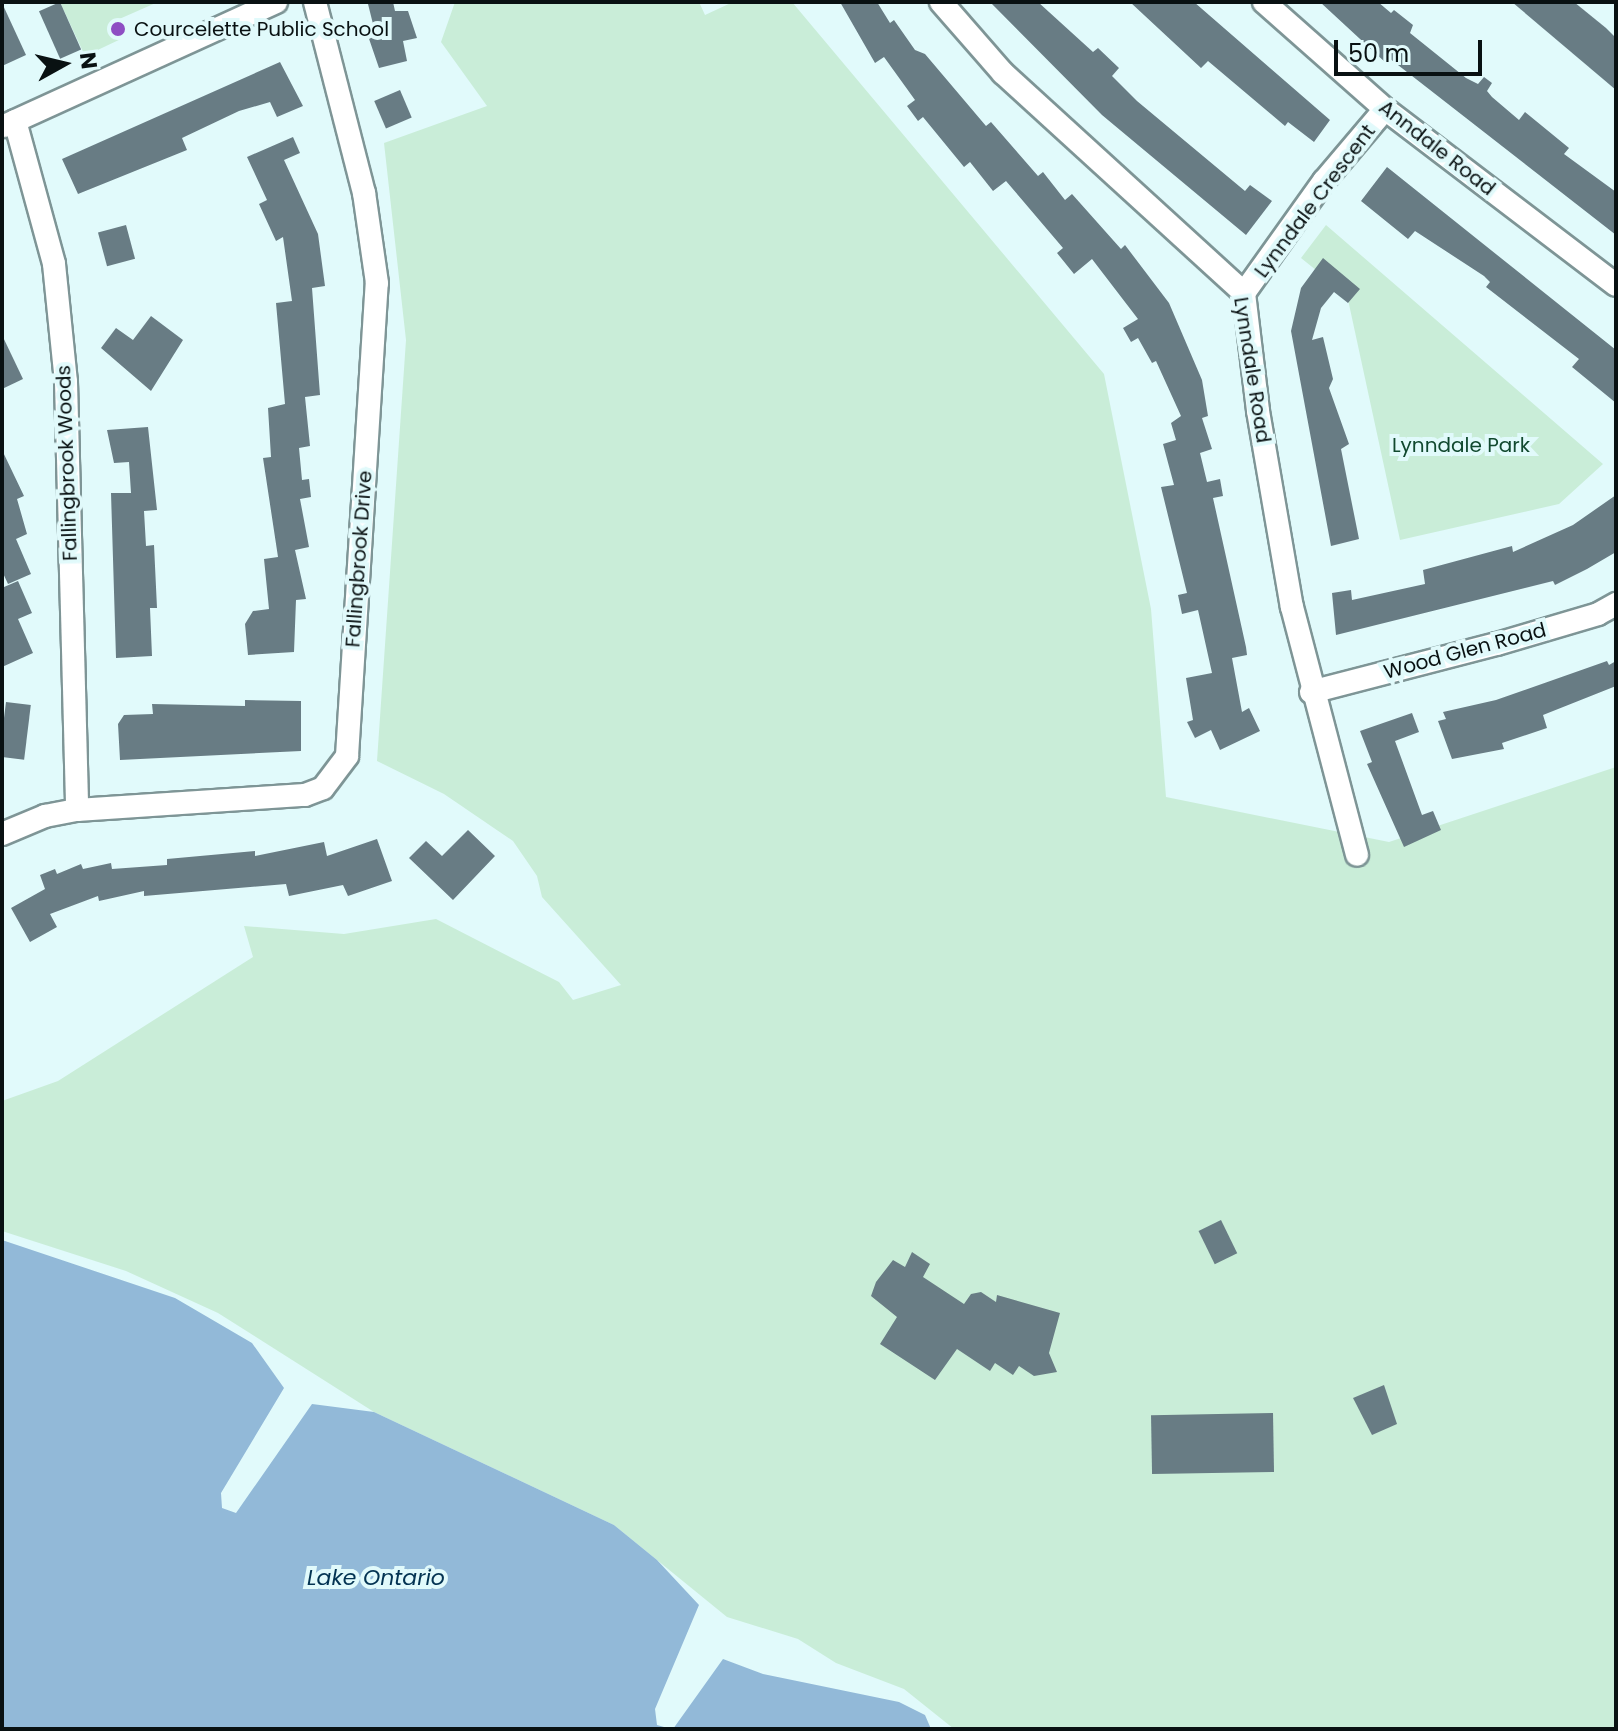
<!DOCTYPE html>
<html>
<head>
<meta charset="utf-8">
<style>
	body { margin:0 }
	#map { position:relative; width:1618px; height:1731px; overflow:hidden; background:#e1fafb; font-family:Poppins,sans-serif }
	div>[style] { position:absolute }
	.green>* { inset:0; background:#c9edd8 }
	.water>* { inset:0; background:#92b9d8 }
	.building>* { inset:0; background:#687c84; transform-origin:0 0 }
	.roads { filter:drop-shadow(2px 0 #7e9596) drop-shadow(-2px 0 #7e9596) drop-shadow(0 2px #7e9596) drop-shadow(0 -2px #7e9596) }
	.minor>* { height:22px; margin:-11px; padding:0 11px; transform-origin:11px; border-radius:11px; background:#fff }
	.dots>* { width:22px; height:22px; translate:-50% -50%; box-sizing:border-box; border:4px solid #e1fafb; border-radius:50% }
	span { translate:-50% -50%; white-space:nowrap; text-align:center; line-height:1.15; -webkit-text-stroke:8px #e1fafb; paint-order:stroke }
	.poi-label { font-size:20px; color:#091112 }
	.left { translate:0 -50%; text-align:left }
	.street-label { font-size:20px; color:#091112 }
	.park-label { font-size:20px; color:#11492f }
	.water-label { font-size:22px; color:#033352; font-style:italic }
	.frame { position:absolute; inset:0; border:4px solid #091112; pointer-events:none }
	.north { position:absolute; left:24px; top:24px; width:80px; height:80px; -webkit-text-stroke:6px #e1fafb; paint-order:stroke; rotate:82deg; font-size:22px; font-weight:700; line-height:32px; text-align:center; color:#091112 }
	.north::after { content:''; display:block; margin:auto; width:28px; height:36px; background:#091112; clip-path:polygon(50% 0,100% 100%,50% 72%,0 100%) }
	.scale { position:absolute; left:1334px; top:40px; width:148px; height:36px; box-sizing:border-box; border:4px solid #091112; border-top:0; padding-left:10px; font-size:24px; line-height:28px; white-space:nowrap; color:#091112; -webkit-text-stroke:6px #e1fafb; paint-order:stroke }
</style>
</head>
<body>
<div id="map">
	<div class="green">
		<div style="clip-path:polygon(60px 2px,158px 2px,117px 20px,123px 38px,85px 56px)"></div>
		<div style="clip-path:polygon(455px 2px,699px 2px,705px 15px,733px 2px,792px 2px,1104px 374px,1151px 609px,1166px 797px,1389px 842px,1616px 767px,1616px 1729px,954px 1729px,904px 1689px,836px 1663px,798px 1639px,727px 1617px,614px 1525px,374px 1412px,218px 1313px,126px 1271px,2px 1231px,2px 1101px,58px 1081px,253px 957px,244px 926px,344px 934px,436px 919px,559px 982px,573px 1000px,621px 985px,542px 897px,537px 876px,513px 841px,444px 794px,377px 761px,406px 340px,384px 143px,487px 106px,441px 42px)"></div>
		<div style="clip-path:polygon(1326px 225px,1603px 464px,1559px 504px,1400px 540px,1347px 295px,1301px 258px)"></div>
	</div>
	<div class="water">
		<div style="clip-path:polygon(2px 1240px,175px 1298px,252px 1343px,284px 1388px,221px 1493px,222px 1508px,236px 1513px,312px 1404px,374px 1412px,614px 1525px,657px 1560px,699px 1605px,655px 1709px,657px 1725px,671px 1729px,2px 1729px)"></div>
		<div style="clip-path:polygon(723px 1659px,763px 1674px,899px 1702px,925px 1715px,931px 1729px,673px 1729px)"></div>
	</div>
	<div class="building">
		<div style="left:60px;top:2px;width:52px;height:23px;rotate:66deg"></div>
		<div style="clip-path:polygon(393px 2px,395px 11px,408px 11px,417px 38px,403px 41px,407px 61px,379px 68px,366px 30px,374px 28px,368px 4px)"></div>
		<div style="clip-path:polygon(840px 2px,877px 2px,890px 23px,894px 20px,915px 50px,925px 54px,986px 126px,991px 122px,1038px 176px,1043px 172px,1065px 200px,1072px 194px,1121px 249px,1125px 245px,1169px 303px,1202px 380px,1208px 416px,1202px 418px,1212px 449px,1200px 453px,1207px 482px,1220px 479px,1223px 496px,1213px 498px,1246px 647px,1247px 655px,1232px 658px,1242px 712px,1249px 708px,1260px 731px,1220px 750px,1211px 730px,1195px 738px,1187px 722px,1193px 720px,1186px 678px,1212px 673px,1198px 610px,1182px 614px,1178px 595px,1187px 593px,1161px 487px,1174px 485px,1163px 444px,1176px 440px,1171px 423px,1181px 416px,1156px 361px,1152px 363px,1138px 338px,1131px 342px,1123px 328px,1138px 319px,1092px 259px,1074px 274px,1057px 253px,1063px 248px,1006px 181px,993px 191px,970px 162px,964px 167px,923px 117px,918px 121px,907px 106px,915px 100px,884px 57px,875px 63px)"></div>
		<div style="clip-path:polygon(990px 2px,1038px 2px,1093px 52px,1098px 48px,1119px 68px,1112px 76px,1137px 101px,1245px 191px,1250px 185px,1272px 201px,1246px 235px,1102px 115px)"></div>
		<div style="clip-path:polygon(1130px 2px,1194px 2px,1330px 120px,1314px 142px,1288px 122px,1285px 126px,1208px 61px,1201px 68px)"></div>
		<div style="clip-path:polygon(1320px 2px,1378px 2px,1391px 13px,1394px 10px,1413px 25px,1410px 33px,1466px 78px,1478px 84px,1484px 77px,1492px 83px,1487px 91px,1492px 97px,1519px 120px,1525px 112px,1569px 148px,1564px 154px,1616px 192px,1616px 235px,1389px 58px,1386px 63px)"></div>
		<div style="clip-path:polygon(1512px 2px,1574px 2px,1606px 28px,1616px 38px,1616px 90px)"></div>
		<div style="clip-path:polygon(2px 3px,26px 55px,2px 66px)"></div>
		<div style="clip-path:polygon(280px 62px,303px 106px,277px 117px,270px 102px,239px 111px,182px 138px,187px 150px,78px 194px,62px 159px)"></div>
		<div style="left:400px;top:90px;width:30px;height:28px;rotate:67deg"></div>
		<div style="clip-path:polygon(293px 137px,300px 153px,284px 160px,318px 234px,325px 286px,312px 288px,320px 395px,305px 397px,310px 446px,299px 448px,302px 480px,309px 479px,311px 497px,300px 499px,309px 547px,295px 550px,306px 599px,296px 600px,294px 652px,248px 655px,245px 624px,253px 611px,269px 609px,264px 559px,278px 557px,263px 458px,271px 457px,268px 408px,285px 404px,276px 303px,292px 301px,283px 237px,276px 241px,259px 204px,267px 200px,247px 157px)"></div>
		<div style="clip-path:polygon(1387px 167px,1616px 350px,1616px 403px,1572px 367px,1579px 359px,1486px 287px,1490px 282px,1484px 276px,1415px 231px,1408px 239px,1361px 201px)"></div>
		<div style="left:126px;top:225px;width:35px;height:29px;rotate:75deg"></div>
		<div style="clip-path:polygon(1323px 258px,1360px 289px,1348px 303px,1334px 292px,1321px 308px,1312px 340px,1323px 337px,1333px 379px,1329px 388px,1349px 444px,1341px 449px,1359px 539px,1331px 546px,1291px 331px,1301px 288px)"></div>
		<div style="clip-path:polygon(151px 316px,183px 340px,151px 391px,101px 348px,116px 328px,133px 340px)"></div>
		<div style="clip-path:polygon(2px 335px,23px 379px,2px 389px)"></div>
		<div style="clip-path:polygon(148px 427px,157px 510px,144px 511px,146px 546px,154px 545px,157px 608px,150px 608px,152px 656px,116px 658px,111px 493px,131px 493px,129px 462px,114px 463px,107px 430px)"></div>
		<div style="clip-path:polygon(2px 450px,24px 496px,17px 499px,27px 534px,16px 539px,31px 574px,8px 584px,2px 571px)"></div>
		<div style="clip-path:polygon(1616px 495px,1616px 552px,1587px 569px,1555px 585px,1553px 581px,1336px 635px,1332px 593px,1351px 590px,1352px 600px,1425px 584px,1423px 570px,1512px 546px,1513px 552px,1573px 525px)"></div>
		<div style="clip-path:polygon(18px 581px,32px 613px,18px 619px,33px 653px,2px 667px,2px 582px,4px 587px)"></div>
		<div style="clip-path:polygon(1607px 661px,1609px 665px,1616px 661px,1616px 686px,1543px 715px,1547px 728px,1502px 743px,1504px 749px,1452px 759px,1438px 721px,1446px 719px,1443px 712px,1496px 700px)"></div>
		<div style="clip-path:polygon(245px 700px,301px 701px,301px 751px,120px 760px,118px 724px,124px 715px,153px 714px,152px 704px,245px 706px)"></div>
		<div style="left:6px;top:702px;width:25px;height:55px;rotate:7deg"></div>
		<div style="clip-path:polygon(1412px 713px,1419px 732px,1395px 741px,1422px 815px,1433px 811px,1441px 830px,1404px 847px,1367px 764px,1372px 762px,1360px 731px)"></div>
		<div style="clip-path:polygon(468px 830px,495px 856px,453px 900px,409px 858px,426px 841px,442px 856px)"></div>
		<div style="clip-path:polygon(377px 839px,392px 881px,348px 896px,343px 885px,289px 896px,286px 884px,144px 896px,144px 891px,99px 901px,98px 896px,50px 914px,57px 927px,30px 942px,11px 908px,45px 889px,40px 875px,55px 869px,57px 874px,81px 864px,83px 869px,111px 863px,112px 869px,167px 865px,167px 859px,255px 851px,255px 856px,324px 842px,327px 856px)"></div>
		<div style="left:1221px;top:1220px;width:37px;height:25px;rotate:64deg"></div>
		<div style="clip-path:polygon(912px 1252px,930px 1264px,923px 1277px,964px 1304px,971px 1294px,981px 1292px,996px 1302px,997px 1295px,1060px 1313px,1049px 1353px,1057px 1372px,1034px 1376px,1019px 1366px,1013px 1375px,995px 1363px,990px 1371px,957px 1349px,935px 1380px,880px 1344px,897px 1317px,871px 1296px,876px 1282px,893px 1260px,905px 1267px)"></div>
		<div style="clip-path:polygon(1384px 1385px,1397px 1424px,1372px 1435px,1353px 1398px)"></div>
		<div style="left:1273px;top:1413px;width:59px;height:122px;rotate:89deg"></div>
	</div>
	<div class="roads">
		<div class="minor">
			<div style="left:941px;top:2px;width:94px;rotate:48.9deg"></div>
			<div style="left:1003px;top:73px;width:326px;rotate:42.4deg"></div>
			<div style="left:1244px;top:293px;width:119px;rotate:83.2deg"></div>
			<div style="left:1258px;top:411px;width:199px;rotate:80.2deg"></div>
			<div style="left:1292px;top:607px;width:256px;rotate:75.3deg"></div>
			<div style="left:1264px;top:2px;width:162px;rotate:41.5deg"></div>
			<div style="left:1385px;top:109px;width:290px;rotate:37.3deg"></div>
			<div style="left:15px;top:121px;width:148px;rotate:74.7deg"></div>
			<div style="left:54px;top:264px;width:119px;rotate:84.2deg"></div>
			<div style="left:66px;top:382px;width:428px;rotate:88.5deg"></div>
			<div style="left:4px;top:126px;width:299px;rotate:-24.5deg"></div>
			<div style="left:1244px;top:293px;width:138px;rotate:-54.5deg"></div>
			<div style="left:1324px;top:181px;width:94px;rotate:-49.7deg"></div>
			<div style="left:1311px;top:692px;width:192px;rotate:-14.5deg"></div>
			<div style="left:1497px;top:644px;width:105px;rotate:-16.5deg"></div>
			<div style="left:1598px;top:614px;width:21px;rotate:-29deg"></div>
			<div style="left:2px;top:834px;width:47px;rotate:-22.7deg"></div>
			<div style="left:45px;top:816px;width:33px;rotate:-11deg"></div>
			<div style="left:77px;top:810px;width:228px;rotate:-3.8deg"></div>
			<div style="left:305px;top:795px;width:19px;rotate:-21deg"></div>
			<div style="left:323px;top:788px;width:40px;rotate:-53deg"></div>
			<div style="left:347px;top:756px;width:474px;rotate:-86.4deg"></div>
			<div style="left:377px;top:283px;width:91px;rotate:-98.2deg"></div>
			<div style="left:364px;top:193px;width:197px;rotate:-104.4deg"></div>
		</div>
	</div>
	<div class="dots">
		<div style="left:118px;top:29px;background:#8e4ec3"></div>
	</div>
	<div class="poi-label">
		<span class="left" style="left:134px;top:29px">Courcelette Public School</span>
	</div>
	<div class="street-label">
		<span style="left:1437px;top:148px;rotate:38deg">Anndale Road</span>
		<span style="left:1315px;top:201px;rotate:-53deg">Lynndale Crescent</span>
		<span style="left:1252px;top:370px;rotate:81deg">Lynndale Road</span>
		<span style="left:67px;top:463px;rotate:-92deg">Fallingbrook Woods</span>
		<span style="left:359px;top:559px;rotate:-86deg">Fallingbrook Drive</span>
		<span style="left:1465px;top:651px;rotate:-15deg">Wood Glen Road</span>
	</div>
	<div class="park-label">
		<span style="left:1461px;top:445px">Lynndale Park</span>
	</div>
	<div class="water-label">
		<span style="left:376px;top:1578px">Lake Ontario</span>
	</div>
	<div class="frame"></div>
	<div class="north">N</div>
	<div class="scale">50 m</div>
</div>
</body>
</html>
